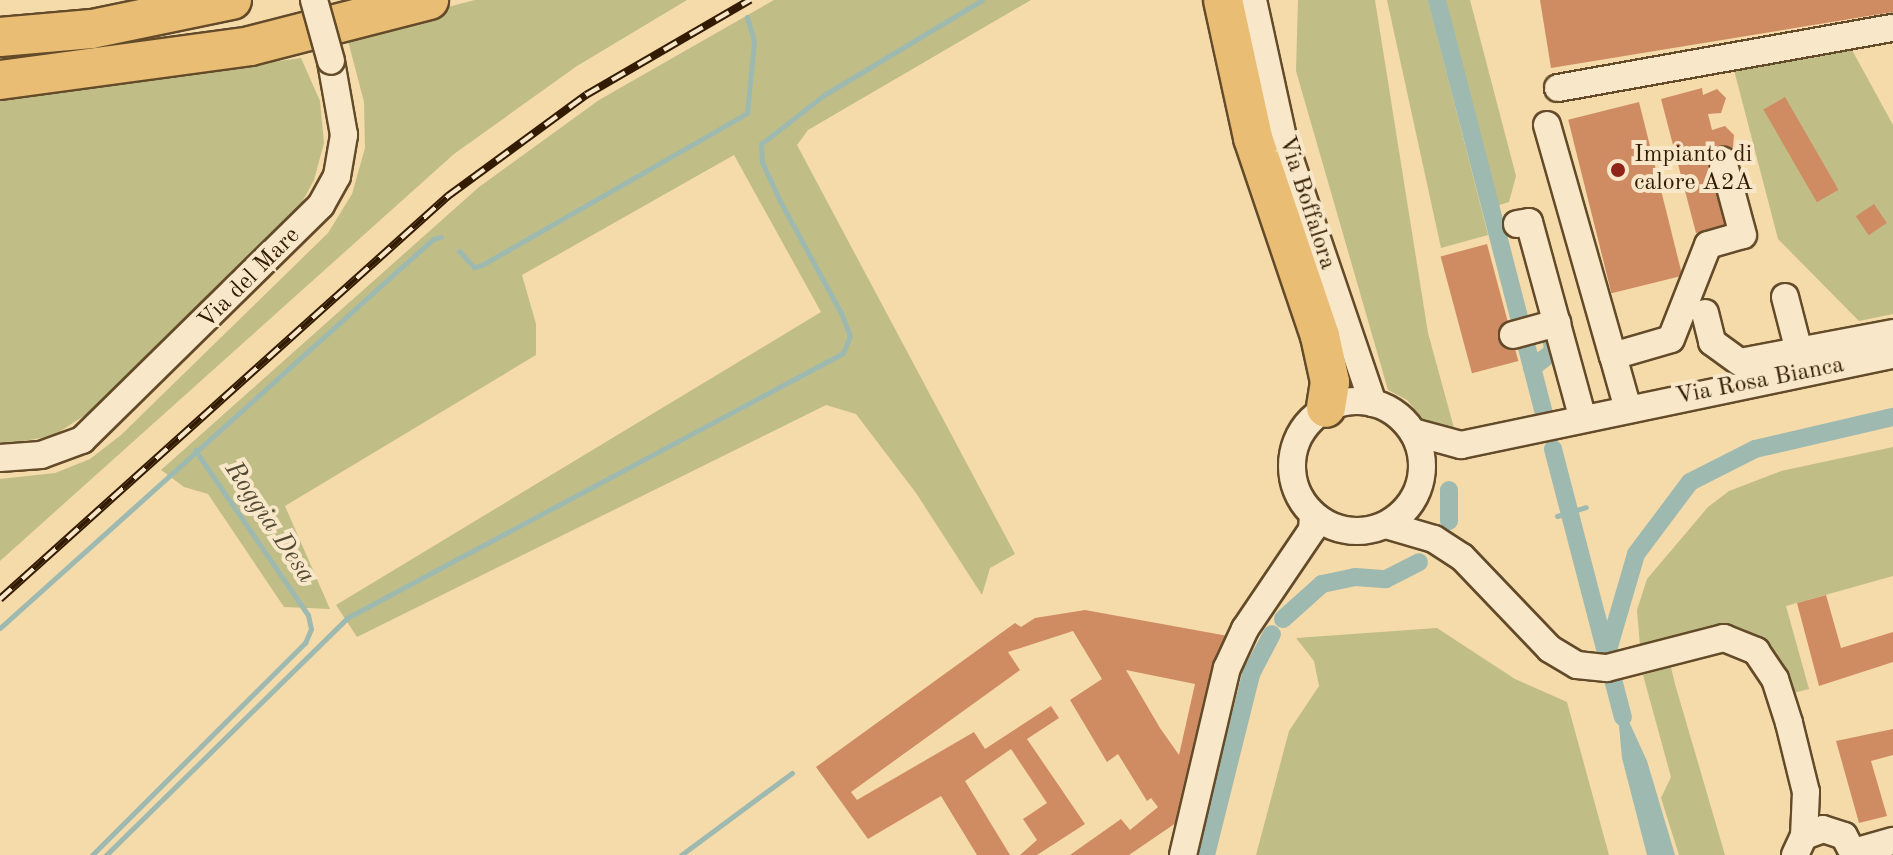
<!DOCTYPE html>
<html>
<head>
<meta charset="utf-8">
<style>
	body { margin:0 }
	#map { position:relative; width:1893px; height:855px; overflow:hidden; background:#f5daaa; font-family:"Old Standard TT",serif }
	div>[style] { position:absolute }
	.green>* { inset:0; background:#c0be86 }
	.water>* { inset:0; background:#9eb9b0 }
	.stream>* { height:5px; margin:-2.5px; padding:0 2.5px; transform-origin:2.5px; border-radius:2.5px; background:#9eb9b0 }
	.canal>* { height:18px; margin:-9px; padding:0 9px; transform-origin:9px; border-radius:9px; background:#9eb9b0 }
	.building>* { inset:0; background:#cf8c62; transform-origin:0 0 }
	.roads { filter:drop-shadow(2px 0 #634b2a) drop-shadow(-2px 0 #634b2a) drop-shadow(0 2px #634b2a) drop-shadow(0 -2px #634b2a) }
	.minor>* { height:26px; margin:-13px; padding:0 13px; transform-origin:13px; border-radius:13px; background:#f8e7c8 }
	.minor>.ring { margin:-13px; padding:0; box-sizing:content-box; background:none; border:26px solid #f8e7c8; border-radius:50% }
	.highway>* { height:38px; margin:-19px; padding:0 19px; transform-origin:19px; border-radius:19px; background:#eabd75 }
	.rail>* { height:8px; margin-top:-4px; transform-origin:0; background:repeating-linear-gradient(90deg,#f8e7c8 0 15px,#321b00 0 30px); box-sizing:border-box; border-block:2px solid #321b00 }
	.bridges { filter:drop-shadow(2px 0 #634b2a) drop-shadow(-2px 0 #634b2a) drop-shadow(0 2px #634b2a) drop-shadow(0 -2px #634b2a) }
	.minor-bridge>* { height:26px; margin:-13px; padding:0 13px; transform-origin:13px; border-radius:13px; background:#f8e7c8 }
	.dots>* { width:22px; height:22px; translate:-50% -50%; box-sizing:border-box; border:4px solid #f8e7c8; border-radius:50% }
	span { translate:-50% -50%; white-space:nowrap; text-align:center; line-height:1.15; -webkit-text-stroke:8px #f8e7c8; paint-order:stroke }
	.poi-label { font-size:24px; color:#321b00 }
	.left { translate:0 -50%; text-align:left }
	.street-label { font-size:24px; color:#321b00 }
	.water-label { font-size:26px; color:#524a35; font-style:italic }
</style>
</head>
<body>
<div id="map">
	<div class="green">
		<div style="clip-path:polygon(475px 0,687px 0,577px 66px,454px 154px,0 561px,0 479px,55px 473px,90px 459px,121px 435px,328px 233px,352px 194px,365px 148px,364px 102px,346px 33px)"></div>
		<div style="clip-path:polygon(774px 0,1031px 0,808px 130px,797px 145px,1015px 554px,990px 568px,982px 595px,916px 493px,856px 414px,826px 405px,357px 637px,336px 605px,821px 312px,734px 155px,522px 275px,536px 324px,536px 355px,285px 506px,330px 609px,284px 607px,208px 494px,184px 487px,161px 470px,479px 187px,599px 100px)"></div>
		<div style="clip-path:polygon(1298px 0,1375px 0,1428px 333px,1454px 428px,1429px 426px,1407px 400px,1388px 390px,1296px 71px)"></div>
		<div style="clip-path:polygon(1387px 0,1428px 0,1488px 235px,1441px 248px)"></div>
		<div style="clip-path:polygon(1443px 0,1470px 0,1516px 176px,1509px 202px,1496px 206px)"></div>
		<div style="clip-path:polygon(1852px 50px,1893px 125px,1893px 314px,1859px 321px,1778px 239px,1734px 70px)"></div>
		<div style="clip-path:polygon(301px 58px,320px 101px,324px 143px,314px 180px,293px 219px,99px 406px,53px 436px,0 445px,0 91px,61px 91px)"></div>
		<div style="clip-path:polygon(1893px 447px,1893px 576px,1786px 606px,1809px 689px,1789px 694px,1733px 630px,1709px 628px,1640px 646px,1637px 610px,1647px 579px,1708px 507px,1729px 491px,1781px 471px)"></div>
		<div style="clip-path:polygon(1437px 628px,1515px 679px,1567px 702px,1609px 855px,1256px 855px,1289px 731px,1319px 686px,1314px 661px,1296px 638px)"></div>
		<div style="clip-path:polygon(1671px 667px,1675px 684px,1725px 855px,1679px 855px,1661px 798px,1671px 777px,1643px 675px)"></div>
	</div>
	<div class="water">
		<div style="clip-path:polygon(1616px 693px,1647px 761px,1675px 855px,1647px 855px,1622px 758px)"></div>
	</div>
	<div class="stream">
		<div style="left:459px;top:251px;width:22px;rotate:47deg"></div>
		<div style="left:474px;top:267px;width:8px;rotate:-14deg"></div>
		<div style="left:482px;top:265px;width:305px;rotate:-29.8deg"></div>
		<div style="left:747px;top:113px;width:72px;rotate:-84.4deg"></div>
		<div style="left:754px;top:41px;width:25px;rotate:-106deg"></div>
		<div style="left:1557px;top:516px;width:30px;rotate:-17deg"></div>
		<div style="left:0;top:628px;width:582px;rotate:-41.94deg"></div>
		<div style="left:433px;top:239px;width:8px;rotate:-14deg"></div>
		<div style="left:92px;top:855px;width:301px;rotate:-44.9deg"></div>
		<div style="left:305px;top:643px;width:15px;rotate:-67deg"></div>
		<div style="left:311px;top:629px;width:14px;rotate:-102deg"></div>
		<div style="left:308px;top:615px;width:200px;rotate:-124.4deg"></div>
		<div style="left:106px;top:855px;width:338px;rotate:-44.5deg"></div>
		<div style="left:347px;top:618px;width:562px;rotate:-28.11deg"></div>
		<div style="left:843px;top:353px;width:18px;rotate:-68deg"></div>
		<div style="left:850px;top:336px;width:25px;rotate:-111deg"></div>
		<div style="left:841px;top:313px;width:128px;rotate:-118.6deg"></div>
		<div style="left:780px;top:201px;width:43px;rotate:-114.8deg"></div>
		<div style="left:762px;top:162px;width:18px;rotate:-93deg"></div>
		<div style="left:761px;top:144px;width:80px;rotate:-37.9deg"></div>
		<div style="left:824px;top:95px;width:184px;rotate:-31deg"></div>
		<div style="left:681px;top:855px;width:138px;rotate:-36.5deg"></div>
	</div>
	<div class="canal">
		<div style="left:1437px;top:0;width:432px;rotate:75.5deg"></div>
		<div style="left:1532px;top:368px;width:28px;rotate:-38deg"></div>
		<div style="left:1554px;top:351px;width:21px;rotate:-104deg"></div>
		<div style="left:1553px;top:449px;width:277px;rotate:75.4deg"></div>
		<div style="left:1449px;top:521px;width:31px;rotate:-90deg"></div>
		<div style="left:1283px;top:619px;width:52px;rotate:-41.9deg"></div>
		<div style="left:1322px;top:584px;width:34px;rotate:-12deg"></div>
		<div style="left:1355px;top:577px;width:31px;rotate:4deg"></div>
		<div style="left:1386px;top:579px;width:37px;rotate:-27deg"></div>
		<div style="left:1608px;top:650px;width:100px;rotate:-73.7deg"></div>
		<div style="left:1636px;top:554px;width:90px;rotate:-53.1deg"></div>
		<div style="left:1690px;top:482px;width:73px;rotate:-26.9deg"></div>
		<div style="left:1755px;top:449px;width:142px;rotate:-13.1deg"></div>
		<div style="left:1206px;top:855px;width:187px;rotate:-76deg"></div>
		<div style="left:1251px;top:674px;width:45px;rotate:-62.3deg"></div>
	</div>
	<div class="building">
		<div style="clip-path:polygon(1540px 0,1893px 0,1893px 12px,1551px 68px)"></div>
		<div style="clip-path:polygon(1702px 88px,1703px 95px,1717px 89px,1726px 98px,1721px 113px,1708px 114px,1712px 130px,1725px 126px,1734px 135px,1733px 147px,1725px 152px,1736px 222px,1696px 233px,1661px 99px)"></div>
		<div style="left:1785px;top:97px;width:107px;height:25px;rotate:60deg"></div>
		<div style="left:1639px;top:102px;width:179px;height:73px;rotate:76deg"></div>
		<div style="left:1874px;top:204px;width:23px;height:22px;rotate:56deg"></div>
		<div style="left:1487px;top:244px;width:121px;height:48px;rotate:75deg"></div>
		<div style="clip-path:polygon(1826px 595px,1841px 648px,1893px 632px,1893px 662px,1819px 686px,1797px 603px)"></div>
		<div style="clip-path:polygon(evenodd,1085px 610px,1228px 636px,1192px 812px,1129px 855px,1070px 855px,1121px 819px,1130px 830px,1158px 807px,1151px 798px,1147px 801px,1118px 754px,1107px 762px,1070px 700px,1102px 679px,1073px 631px,1008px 652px,1020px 670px,851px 792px,857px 800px,974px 732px,985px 749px,1051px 706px,1059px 718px,1027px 739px,1085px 824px,1037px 855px,1020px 855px,1037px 840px,1023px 819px,1047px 803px,1011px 749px,965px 781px,1010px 855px,977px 855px,941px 796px,868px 839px,816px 767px,1015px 623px,1021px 627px,1035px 618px,1085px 610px,1126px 670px,1195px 684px,1179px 755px,1160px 728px,1126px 670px)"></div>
		<div style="clip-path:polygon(1893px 729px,1893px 755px,1871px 761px,1887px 816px,1859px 823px,1836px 741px)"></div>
	</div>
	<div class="roads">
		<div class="minor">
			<div style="left:1253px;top:0;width:145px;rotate:77.7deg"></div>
			<div style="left:1284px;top:142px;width:276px;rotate:71.2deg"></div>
			<div style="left:1558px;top:88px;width:340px;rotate:-10.2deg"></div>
			<div style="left:1547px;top:125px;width:240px;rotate:74.1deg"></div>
			<div style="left:1517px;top:224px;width:12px;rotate:-9deg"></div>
			<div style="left:1529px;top:222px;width:204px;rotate:74.7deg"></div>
			<div style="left:1785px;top:297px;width:56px;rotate:75.5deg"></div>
			<div style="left:1705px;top:313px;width:30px;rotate:76deg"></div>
			<div style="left:1712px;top:342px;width:34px;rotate:36deg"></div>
			<div style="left:1740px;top:362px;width:156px;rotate:-10.7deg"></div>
			<div style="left:1513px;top:335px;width:46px;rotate:-15.3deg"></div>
			<div class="ring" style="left:1292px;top:401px;width:104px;height:104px"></div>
			<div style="left:1628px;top:409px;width:55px;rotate:-105.8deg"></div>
			<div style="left:1613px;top:356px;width:60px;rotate:-16.3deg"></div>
			<div style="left:1671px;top:339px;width:101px;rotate:-68.5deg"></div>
			<div style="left:1708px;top:245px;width:36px;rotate:-16deg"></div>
			<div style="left:1743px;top:235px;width:77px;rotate:-105.1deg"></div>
			<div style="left:1413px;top:432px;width:50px;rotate:15.2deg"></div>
			<div style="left:1461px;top:445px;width:441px;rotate:-11.8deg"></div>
			<div style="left:0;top:458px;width:41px;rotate:-4.2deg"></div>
			<div style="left:41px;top:455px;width:44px;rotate:-20.1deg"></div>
			<div style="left:82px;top:440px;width:335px;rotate:-44.5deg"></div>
			<div style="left:321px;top:205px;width:33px;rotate:-61deg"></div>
			<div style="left:337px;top:176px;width:42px;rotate:-80.3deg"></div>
			<div style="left:344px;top:135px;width:75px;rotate:-100deg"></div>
			<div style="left:1386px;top:525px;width:50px;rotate:16.3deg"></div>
			<div style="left:1434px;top:539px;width:33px;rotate:33deg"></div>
			<div style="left:1462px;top:557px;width:127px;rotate:46.3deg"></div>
			<div style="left:1550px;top:649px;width:31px;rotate:31deg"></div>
			<div style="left:1577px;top:665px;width:30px;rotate:6deg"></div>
			<div style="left:1607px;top:668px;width:121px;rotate:-14.4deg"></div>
			<div style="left:1724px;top:638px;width:35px;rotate:22deg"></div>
			<div style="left:1756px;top:651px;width:34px;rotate:56deg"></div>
			<div style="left:1775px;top:679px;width:46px;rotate:72.3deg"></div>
			<div style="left:1789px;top:723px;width:71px;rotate:76.2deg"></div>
			<div style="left:1806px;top:792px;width:44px;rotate:92.6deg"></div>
			<div style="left:1854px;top:852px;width:41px;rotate:-15.8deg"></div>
			<div style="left:1183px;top:855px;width:192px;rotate:-76.8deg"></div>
			<div style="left:1227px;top:668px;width:43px;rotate:-65.2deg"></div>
			<div style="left:1245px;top:629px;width:120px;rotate:-55.9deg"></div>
			<div style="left:1312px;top:530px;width:15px;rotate:-86deg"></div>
			<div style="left:1795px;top:855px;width:21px;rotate:-65deg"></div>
			<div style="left:1804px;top:836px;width:20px;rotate:-20deg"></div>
			<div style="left:1823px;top:829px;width:22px;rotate:18deg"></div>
			<div style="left:1844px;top:836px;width:21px;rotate:62deg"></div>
		</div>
		<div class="highway">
			<div style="left:1223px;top:0;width:141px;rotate:77.7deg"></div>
			<div style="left:1253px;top:138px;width:209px;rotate:71.3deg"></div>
			<div style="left:1320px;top:336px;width:47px;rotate:77.7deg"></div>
			<div style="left:1330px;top:382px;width:26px;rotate:99deg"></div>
			<div style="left:0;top:37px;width:92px;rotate:-5deg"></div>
			<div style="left:92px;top:29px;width:143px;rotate:-11.7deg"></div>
			<div style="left:0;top:80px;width:252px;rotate:-7.7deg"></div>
			<div style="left:250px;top:46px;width:185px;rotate:-14.4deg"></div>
		</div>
	</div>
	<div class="rail">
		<div style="left:0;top:599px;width:603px;rotate:-41.97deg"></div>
		<div style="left:448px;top:196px;width:171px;rotate:-36.2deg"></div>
		<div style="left:586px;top:95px;width:190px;rotate:-30.1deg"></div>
	</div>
	<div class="bridges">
		<div class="minor-bridge">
			<div style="left:314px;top:0;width:63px;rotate:74.4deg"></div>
		</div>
	</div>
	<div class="dots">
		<div style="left:1618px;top:170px;background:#8f2418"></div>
	</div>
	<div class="poi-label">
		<span class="left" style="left:1634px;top:170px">Impianto di<br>calore A2A</span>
	</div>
	<div class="street-label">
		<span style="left:1306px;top:203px;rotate:72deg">Via Boffalora</span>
		<span style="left:250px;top:279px;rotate:-45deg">Via del Mare</span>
		<span style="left:1760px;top:382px;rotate:-11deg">Via Rosa Bianca</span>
	</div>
	<div class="water-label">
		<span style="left:269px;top:523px;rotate:56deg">Roggia Desa</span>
	</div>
</div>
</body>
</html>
